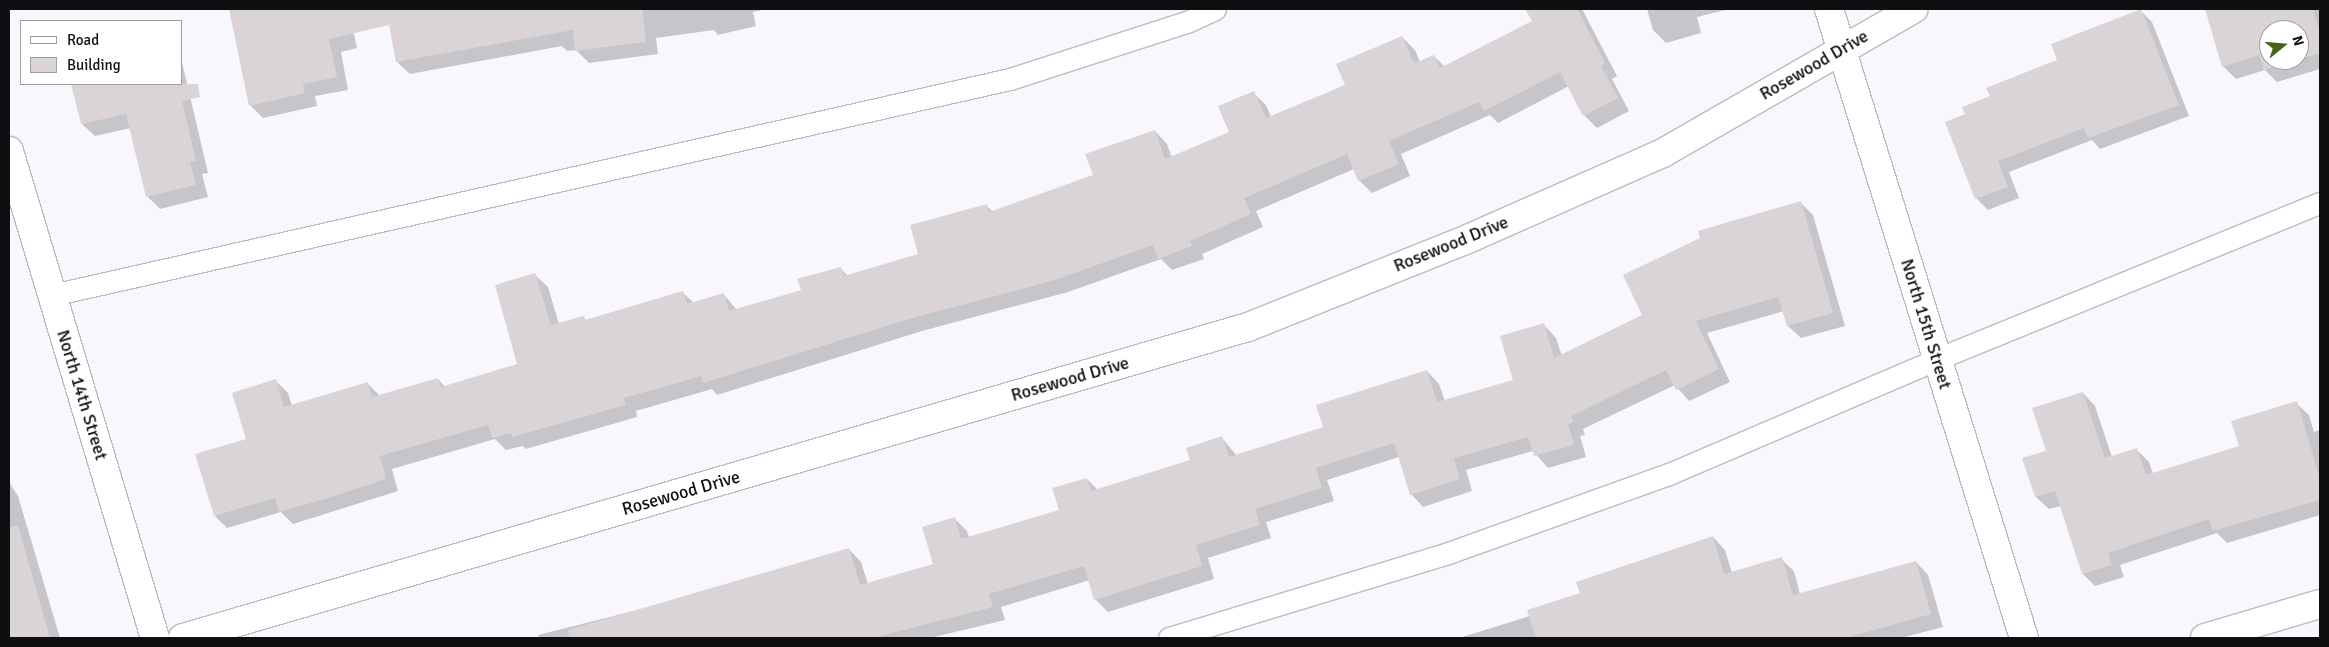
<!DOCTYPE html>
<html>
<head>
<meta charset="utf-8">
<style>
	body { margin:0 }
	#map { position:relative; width:2329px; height:647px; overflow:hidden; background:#f7f7fd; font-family:Signika,sans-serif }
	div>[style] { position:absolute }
	.shadow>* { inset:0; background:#0003 }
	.building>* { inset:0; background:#dbd4d6 }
	.roads { filter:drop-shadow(1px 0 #bbbbc1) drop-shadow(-1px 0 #bbbbc1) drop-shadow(0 1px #bbbbc1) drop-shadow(0 -1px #bbbbc1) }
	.lane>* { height:21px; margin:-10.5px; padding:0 10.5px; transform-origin:10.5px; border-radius:10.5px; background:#fff }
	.street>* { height:28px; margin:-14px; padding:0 14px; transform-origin:14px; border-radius:14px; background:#fff }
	span { translate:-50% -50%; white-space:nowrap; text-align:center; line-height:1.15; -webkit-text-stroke:4.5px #fff; paint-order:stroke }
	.street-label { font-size:18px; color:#0f0f11 }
	.frame { position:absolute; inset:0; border:10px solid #0f0f11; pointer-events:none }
	.legend { position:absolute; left:20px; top:20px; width:162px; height:65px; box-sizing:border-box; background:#fff; border:1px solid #9f9fa0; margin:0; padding:6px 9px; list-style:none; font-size:15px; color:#0f0f11 }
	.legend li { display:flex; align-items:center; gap:10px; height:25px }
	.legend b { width:25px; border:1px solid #9f9fa0 }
	.north { position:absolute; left:2259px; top:20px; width:50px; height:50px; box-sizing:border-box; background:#fff; border:1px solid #9f9fa0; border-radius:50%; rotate:73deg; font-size:14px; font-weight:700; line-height:20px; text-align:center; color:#0f0f11 }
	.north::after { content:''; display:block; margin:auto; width:18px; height:22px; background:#466316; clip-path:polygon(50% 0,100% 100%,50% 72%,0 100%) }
</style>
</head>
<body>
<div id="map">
	<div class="shadow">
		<div style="clip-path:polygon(230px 9px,349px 9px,357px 48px,341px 52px,348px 90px,315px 96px,317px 106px,263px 118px,250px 105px)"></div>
		<div style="clip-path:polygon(387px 9px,767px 9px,753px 12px,756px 26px,718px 35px,714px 30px,656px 38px,658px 54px,589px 63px,576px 50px,567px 51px,562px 46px,410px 74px,397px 62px)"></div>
		<div style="clip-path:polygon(1527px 9px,1582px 9px,1617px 76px,1612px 79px,1629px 111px,1597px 128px,1584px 115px,1569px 86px,1498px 123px,1490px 115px,1401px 154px,1410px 176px,1372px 193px,1359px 180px,1354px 169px,1256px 211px,1263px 227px,1202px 254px,1204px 259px,1172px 270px,1161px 259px,1068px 292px,922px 331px,717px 395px,712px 389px,636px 411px,637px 417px,526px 449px,523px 446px,506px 450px,495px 439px,392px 469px,398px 491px,293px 524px,281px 512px,227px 528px,215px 516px,276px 381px,288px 393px,292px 406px,368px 384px,380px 396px,438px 379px,445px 387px,519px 365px,535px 275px,548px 287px,559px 324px,583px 317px,587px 321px,683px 293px,694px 303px,724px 295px,737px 310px,802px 291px,840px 268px,848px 276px,920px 255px,987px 206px,993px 212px,1094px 176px,1155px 131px,1167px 144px,1172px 158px,1231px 133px,1253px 93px,1266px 105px,1271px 117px,1347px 85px,1402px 37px,1415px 50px,1420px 62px,1434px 56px,1445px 67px,1533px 21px)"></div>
		<div style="clip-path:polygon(1647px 9px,1729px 9px,1697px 17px,1701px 33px,1666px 43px,1653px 30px)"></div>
		<div style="clip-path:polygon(evenodd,2206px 9px,2320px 9px,2320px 69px,2277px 82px,2265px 70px,2236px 79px,2223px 66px,2206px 9px,2269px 30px,2299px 30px,2299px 60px,2269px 60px,2269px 30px)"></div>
		<div style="clip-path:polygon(2140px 10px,2152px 22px,2189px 116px,2100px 149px,2092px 140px,2009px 172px,2019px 198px,1988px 210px,1977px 199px,1946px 123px,1967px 115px,1991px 97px,2059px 61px)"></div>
		<div style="clip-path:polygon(181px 58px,208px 173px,202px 174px,208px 197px,160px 209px,147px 196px,131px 128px,95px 136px,82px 124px,73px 84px,181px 84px)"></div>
		<div style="clip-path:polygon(1801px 203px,1813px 215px,1845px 326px,1801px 338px,1788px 326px,1784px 311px,1707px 333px,1730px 382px,1689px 401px,1675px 385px,1583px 429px,1585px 435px,1580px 436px,1586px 457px,1548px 468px,1533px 451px,1466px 470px,1472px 491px,1423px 507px,1411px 494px,1399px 457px,1327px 480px,1334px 501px,1266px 522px,1271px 538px,1208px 558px,1214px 579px,1108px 612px,1095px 599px,1090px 580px,1001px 607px,1005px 620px,930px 638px,539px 638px,538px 635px,693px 596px,849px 549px,861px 562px,868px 584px,935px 565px,954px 518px,967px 531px,969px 538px,1061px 511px,1087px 479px,1098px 490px,1191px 461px,1222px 438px,1237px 456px,1324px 428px,1427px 371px,1439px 384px,1445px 401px,1514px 381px,1544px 325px,1556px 338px,1562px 356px,1644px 316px)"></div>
		<div style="clip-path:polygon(2083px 393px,2095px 406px,2112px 457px,2136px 449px,2149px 462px,2153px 474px,2241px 447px,2296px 403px,2309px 415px,2314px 432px,2320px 430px,2320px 515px,2227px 543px,2217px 533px,2120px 565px,2124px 577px,2095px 586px,2083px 574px,2061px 506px,2049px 509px,2036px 497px,2048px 452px)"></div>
		<div style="clip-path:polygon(9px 482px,18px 496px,60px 638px,9px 638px)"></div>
		<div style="clip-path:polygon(1713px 537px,1725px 550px,1732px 573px,1781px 559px,1794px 571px,1800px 594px,1916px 562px,1928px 575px,1943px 627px,1901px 638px,1459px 638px,1530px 616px)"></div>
	</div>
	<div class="building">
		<div style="clip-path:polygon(229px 9px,642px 9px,646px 42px,575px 51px,573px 30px,396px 62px,389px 25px,329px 39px,337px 77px,303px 84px,305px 93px,249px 106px)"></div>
		<div style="clip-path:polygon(1525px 9px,1577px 9px,1605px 63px,1601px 66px,1618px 98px,1583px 116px,1560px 72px,1484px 111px,1479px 102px,1389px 141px,1399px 164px,1358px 181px,1347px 154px,1244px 198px,1251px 214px,1190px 241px,1192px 246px,1158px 259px,1153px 245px,1055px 280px,909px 319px,703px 383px,701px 376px,624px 398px,626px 405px,512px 437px,511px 433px,492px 438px,488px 425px,380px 456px,386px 479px,325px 499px,279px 512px,275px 498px,214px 516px,195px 454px,246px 439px,232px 393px,276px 379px,284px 407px,368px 382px,372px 397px,438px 378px,441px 387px,517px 364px,495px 285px,535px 273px,551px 325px,584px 316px,585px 320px,683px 291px,687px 304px,724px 293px,729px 311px,801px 290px,797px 279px,841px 267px,844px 276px,918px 254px,910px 225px,987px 204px,989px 212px,1093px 175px,1085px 154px,1155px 130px,1165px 159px,1229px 132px,1218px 106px,1254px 91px,1266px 118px,1345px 85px,1336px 64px,1402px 36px,1414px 63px,1434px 55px,1440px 68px,1532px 21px)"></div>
		<div style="clip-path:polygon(2141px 9px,2179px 105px,2088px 138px,2084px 128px,1998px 161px,2008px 187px,1975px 199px,1945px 122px,1965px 114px,1962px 107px,1990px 96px,1986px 88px,2057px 60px,2051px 44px)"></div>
		<div style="clip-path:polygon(2205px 9px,2313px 9px,2320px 34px,2320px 53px,2299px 59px,2299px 30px,2269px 30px,2269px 60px,2296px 60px,2264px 70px,2259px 55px,2222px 67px)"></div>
		<div style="clip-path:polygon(71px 84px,198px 84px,200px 97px,182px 101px,196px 161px,190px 162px,196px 185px,146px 197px,126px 114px,81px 124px)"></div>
		<div style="clip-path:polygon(1801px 201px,1833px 313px,1787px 326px,1778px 297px,1696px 321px,1719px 369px,1676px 390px,1666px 370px,1571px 416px,1573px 422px,1568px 424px,1574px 445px,1534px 456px,1528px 437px,1454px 458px,1460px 479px,1410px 495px,1394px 443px,1316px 468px,1322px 488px,1255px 509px,1260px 525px,1196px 545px,1202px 566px,1094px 600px,1084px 566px,989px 594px,993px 607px,873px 638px,569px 638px,568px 630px,849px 548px,860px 585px,933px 564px,922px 527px,955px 517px,961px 539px,1059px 510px,1052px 488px,1087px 478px,1091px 491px,1190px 460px,1186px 448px,1222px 436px,1229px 457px,1323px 427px,1316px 405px,1427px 370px,1437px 402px,1513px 380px,1500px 336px,1544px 323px,1554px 358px,1642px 315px,1623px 275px,1700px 238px,1698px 231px)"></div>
		<div style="clip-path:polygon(2083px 392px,2105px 458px,2137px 448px,2146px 475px,2239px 446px,2231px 421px,2297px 401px,2320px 479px,2320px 500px,2213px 531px,2209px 519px,2108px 553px,2112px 565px,2082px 574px,2055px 491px,2035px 497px,2022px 458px,2046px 451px,2032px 408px)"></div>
		<div style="clip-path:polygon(18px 526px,50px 638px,9px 638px,9px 527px)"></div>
		<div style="clip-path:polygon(1713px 536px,1724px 574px,1782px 557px,1793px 595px,1916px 561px,1931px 614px,1846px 638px,1536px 638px,1527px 610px,1580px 593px,1576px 582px)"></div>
	</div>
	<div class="roads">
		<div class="lane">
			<div style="left:52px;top:295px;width:982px;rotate:-12.71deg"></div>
			<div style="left:1010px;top:79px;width:186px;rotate:-17.9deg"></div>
			<div style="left:1187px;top:22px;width:31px;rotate:-25deg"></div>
			<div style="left:1169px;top:638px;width:292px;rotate:-16.9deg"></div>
			<div style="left:1448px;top:553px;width:235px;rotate:-19.7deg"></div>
			<div style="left:1669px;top:474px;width:292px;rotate:-23.2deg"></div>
			<div style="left:1937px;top:359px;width:414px;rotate:-22.2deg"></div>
		</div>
		<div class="street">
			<div style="left:1829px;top:9px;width:659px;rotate:72.78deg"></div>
			<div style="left:9px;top:151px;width:508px;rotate:73.31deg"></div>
			<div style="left:183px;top:638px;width:1109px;rotate:-16.28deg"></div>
			<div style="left:1248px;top:327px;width:239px;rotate:-21.8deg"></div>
			<div style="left:1470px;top:238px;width:211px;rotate:-23.8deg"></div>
			<div style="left:1663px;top:153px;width:289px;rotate:-29.9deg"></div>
			<div style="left:2205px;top:638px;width:120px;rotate:-16.5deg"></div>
		</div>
	</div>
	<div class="street-label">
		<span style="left:1814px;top:65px;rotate:-30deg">Rosewood Drive</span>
		<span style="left:1451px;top:244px;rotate:-22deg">Rosewood Drive</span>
		<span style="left:1926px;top:324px;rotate:73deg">North 15th Street</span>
		<span style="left:1070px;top:379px;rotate:-16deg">Rosewood Drive</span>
		<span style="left:82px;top:395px;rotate:73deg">North 14th Street</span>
		<span style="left:681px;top:493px;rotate:-16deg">Rosewood Drive</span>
	</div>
	<div class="frame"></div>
	<ul class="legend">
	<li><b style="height:6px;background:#fff"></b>Road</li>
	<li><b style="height:14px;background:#dbd4d6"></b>Building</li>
	</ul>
	<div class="north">N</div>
</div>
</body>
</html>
